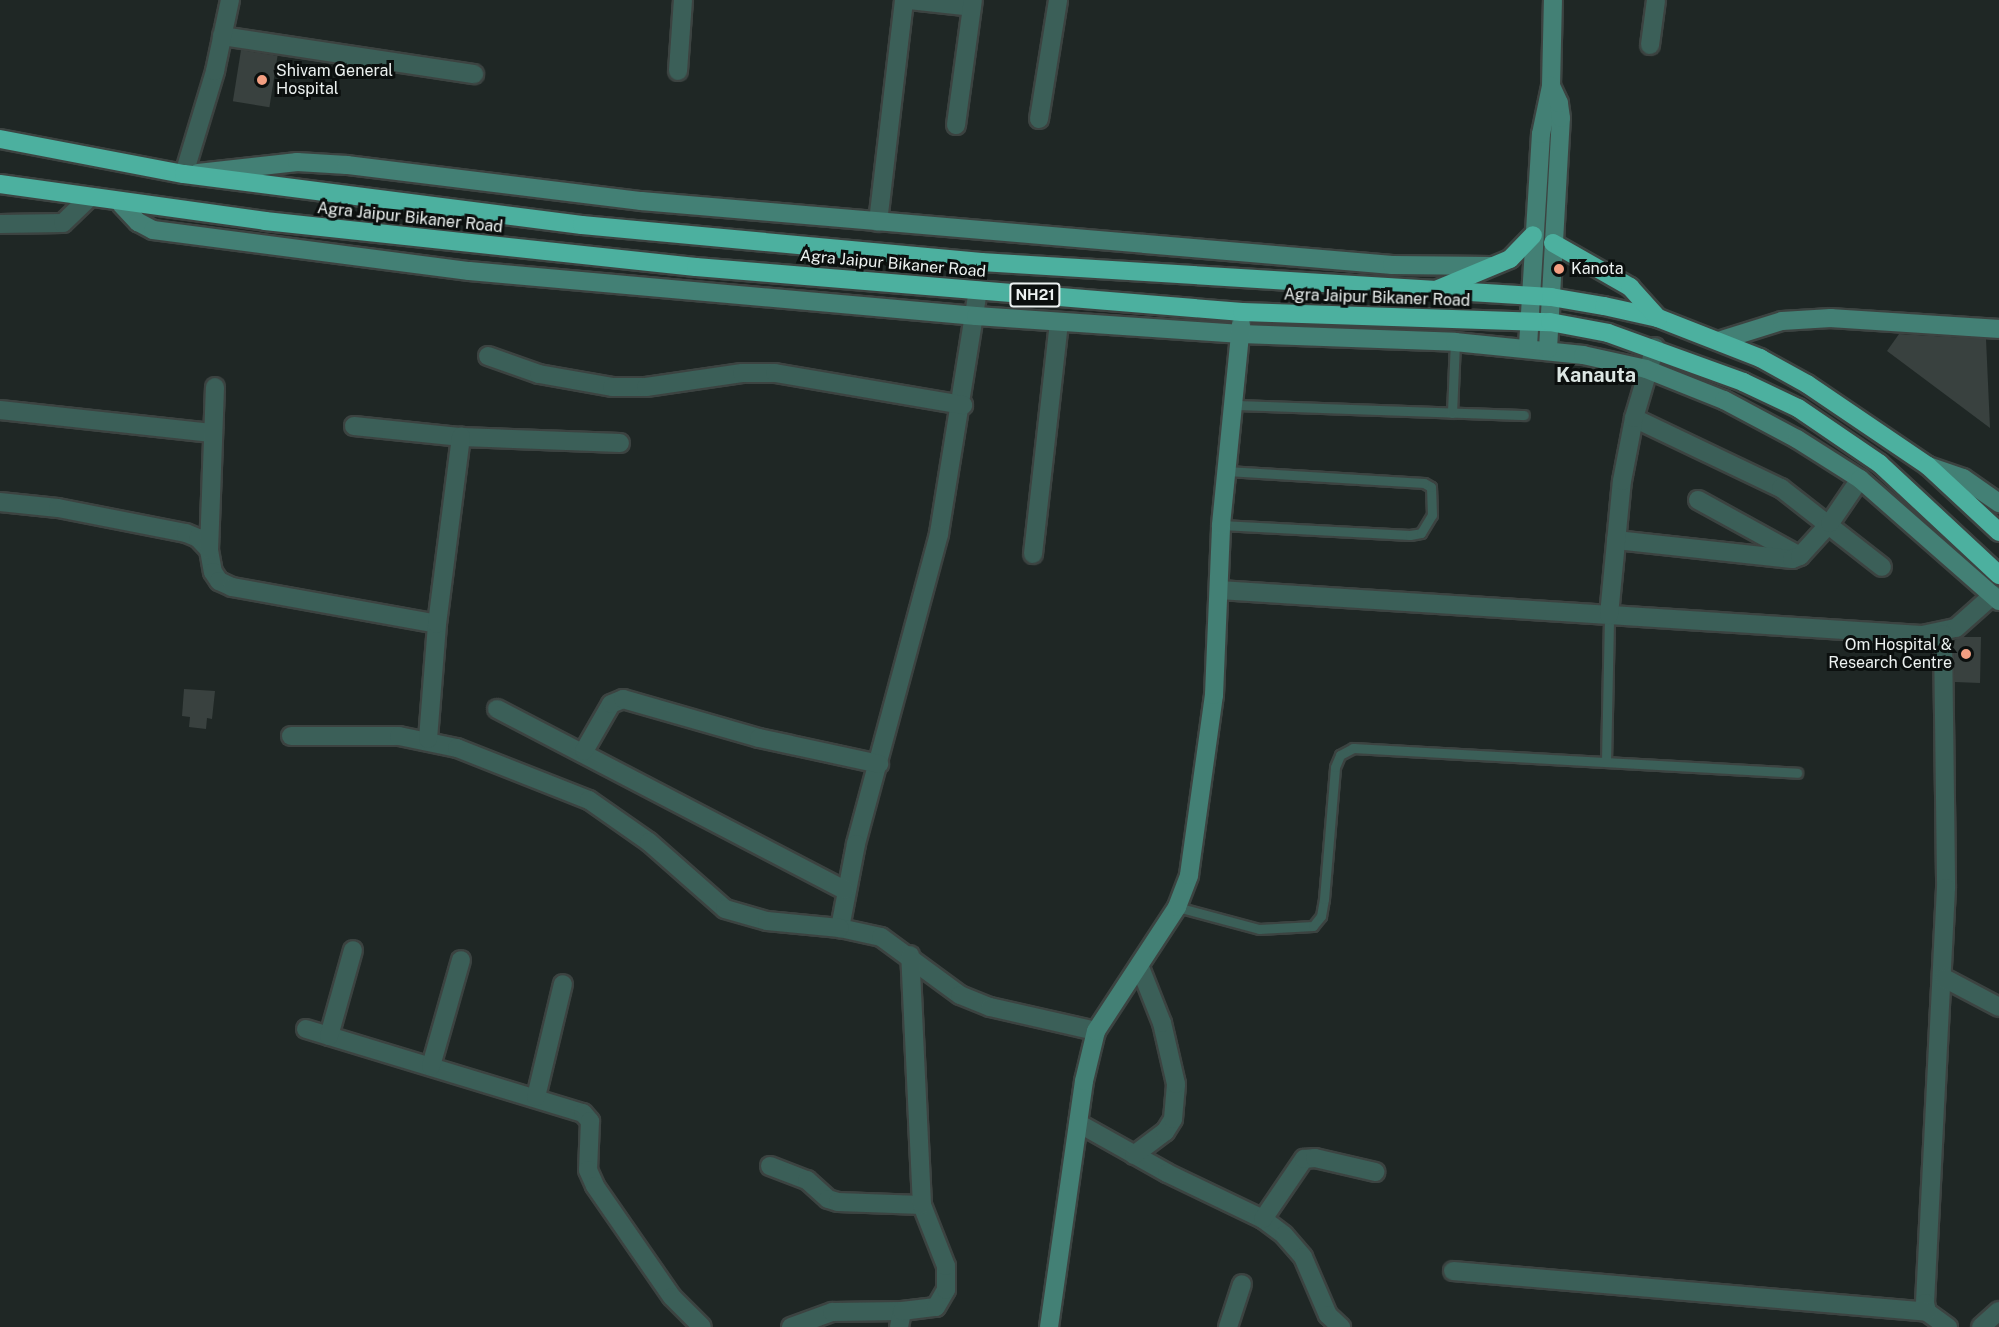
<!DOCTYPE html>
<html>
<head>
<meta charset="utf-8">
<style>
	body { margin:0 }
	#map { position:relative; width:1999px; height:1327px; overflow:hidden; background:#1f2725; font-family:"Public Sans",sans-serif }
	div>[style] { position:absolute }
	.building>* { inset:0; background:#39413f; transform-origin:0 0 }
	.roads { filter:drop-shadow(2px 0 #3c4341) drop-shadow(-2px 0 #3c4341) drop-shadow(0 2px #3c4341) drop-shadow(0 -2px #3c4341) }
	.lane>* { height:9px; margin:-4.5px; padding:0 4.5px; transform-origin:4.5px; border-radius:4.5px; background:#3b5f58 }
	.street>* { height:18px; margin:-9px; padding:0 9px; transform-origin:9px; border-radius:9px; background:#3b5f58 }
	.secondary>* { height:18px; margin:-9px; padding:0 9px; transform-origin:9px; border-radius:9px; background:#438075 }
	.highway>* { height:18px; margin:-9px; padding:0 9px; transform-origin:9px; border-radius:9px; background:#4cb09f }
	.dots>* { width:16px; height:16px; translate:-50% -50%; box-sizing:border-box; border:3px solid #0b0f0e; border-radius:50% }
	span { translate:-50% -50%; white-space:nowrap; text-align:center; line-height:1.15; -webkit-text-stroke:6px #0b0f0e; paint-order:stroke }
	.shield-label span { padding:2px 4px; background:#0b0f0e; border:2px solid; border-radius:4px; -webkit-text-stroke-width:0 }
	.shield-label { font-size:15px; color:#ecf1f0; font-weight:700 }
	.poi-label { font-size:16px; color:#ecf1f0 }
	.left { translate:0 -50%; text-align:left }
	.right { translate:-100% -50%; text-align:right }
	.street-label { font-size:16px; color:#ecf1f0 }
	.quarter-label { font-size:20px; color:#dce6e3; font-weight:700 }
</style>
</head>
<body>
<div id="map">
	<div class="building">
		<div style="left:241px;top:50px;width:37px;height:52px;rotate:9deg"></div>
		<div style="clip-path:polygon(1899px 334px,1986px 339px,1990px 428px,1887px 351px)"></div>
		<div style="clip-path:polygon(1962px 637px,1981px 637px,1980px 683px,1955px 682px,1954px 640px)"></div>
		<div style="clip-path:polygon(184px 689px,215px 691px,212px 719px,207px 718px,206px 729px,189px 727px,190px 717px,182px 716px)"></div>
	</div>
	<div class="roads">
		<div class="lane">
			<div style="left:1234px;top:405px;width:290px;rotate:2deg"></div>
			<div style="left:1452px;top:413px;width:71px;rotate:-87.6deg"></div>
			<div style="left:1221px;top:525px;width:189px;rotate:3deg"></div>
			<div style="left:1410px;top:535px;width:11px;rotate:-10deg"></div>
			<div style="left:1421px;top:533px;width:21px;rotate:-59deg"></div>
			<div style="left:1432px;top:515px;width:28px;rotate:-92deg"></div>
			<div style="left:1431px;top:487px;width:8px;rotate:-150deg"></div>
			<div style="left:1424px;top:483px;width:198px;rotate:-176.5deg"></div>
			<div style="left:1606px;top:762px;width:147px;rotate:-88.8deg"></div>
			<div style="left:1177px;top:907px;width:85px;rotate:15deg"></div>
			<div style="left:1259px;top:929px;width:54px;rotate:-3.2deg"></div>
			<div style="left:1313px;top:926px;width:13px;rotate:-51deg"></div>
			<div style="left:1321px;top:916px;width:17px;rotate:-80deg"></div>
			<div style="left:1324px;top:899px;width:132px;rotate:-85.2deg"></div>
			<div style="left:1335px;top:767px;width:13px;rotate:-67deg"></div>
			<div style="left:1340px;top:755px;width:15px;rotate:-28deg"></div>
			<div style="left:1353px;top:748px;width:445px;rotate:3.2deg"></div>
		</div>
		<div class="street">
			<div style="left:909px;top:0;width:63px;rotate:6.3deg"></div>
			<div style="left:222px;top:36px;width:255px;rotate:8.6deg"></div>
			<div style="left:1650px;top:45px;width:45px;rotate:-82.4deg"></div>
			<div style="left:678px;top:71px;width:71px;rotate:-86deg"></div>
			<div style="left:1039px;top:119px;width:121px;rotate:-80.9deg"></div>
			<div style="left:956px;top:125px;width:126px;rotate:-82.3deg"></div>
			<div style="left:184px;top:174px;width:108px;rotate:-73.2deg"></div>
			<div style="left:215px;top:71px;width:73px;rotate:-78.1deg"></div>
			<div style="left:878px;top:222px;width:224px;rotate:-83.3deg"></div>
			<div style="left:0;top:224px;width:63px;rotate:-0.9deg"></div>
			<div style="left:63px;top:223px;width:35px;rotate:-44deg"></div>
			<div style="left:978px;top:290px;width:247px;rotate:99.1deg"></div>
			<div style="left:939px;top:534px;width:321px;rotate:105deg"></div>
			<div style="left:856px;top:844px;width:86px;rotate:100.8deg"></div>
			<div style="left:840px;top:928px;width:42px;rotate:12.4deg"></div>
			<div style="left:881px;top:937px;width:98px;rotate:36.3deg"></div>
			<div style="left:960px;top:995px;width:32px;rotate:22deg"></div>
			<div style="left:990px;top:1007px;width:109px;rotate:12.8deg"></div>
			<div style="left:488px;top:356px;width:54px;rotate:19.4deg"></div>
			<div style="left:539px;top:374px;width:74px;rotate:10.1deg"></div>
			<div style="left:612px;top:387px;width:34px"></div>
			<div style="left:646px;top:387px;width:97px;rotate:-8.3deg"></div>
			<div style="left:742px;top:373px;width:33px"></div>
			<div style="left:775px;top:373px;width:191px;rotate:9.7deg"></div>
			<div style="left:0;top:410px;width:213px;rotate:6.2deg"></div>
			<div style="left:1634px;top:418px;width:163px;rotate:25.5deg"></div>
			<div style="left:1781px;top:488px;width:128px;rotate:38deg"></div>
			<div style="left:354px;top:426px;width:108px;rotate:5.9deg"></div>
			<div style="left:461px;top:437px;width:159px;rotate:2.2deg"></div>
			<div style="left:1698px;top:500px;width:116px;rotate:28.8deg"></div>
			<div style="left:0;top:502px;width:58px;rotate:5.9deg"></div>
			<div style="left:58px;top:508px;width:130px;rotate:11.1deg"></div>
			<div style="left:186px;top:533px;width:13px;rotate:23deg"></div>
			<div style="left:198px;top:538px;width:16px;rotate:47deg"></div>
			<div style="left:209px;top:550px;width:22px;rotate:80deg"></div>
			<div style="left:213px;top:572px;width:11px;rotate:56deg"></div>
			<div style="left:219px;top:581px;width:14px;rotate:25deg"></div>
			<div style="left:232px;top:587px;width:208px;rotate:10.2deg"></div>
			<div style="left:1616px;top:540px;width:177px;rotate:6.2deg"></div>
			<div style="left:1792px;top:559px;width:9px;rotate:-21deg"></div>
			<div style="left:1800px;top:556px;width:45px;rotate:-47.7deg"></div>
			<div style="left:1830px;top:523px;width:53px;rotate:-55.7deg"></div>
			<div style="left:209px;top:550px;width:163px;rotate:-87.9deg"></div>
			<div style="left:1033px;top:554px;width:233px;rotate:-83.6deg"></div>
			<div style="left:1219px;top:590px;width:704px;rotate:3.66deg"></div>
			<div style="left:1922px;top:635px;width:35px;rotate:-12deg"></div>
			<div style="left:1956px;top:628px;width:50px;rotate:-41.7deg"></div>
			<div style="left:1609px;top:615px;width:135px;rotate:-84.5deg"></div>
			<div style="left:1622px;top:481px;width:64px;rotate:-79.2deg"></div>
			<div style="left:1634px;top:418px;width:74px;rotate:-73.5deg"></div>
			<div style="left:1943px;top:634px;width:254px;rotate:89.3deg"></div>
			<div style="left:1946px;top:888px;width:416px;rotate:92.9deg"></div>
			<div style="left:1925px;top:1303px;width:9px;rotate:77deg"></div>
			<div style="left:1927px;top:1312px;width:26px;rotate:36deg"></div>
			<div style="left:497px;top:709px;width:392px;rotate:27.5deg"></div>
			<div style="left:291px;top:736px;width:108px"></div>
			<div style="left:399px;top:736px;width:59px;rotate:11.7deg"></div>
			<div style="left:457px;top:748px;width:142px;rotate:21.5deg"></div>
			<div style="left:589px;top:800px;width:73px;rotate:35deg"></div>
			<div style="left:649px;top:842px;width:101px;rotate:41.4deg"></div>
			<div style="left:725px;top:909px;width:44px;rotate:15.9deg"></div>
			<div style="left:767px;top:921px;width:73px;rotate:5.5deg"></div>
			<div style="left:428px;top:739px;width:115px;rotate:-85.5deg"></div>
			<div style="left:437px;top:624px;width:189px;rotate:-82.7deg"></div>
			<div style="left:584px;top:751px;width:54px;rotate:-60.1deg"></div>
			<div style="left:611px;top:704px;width:13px;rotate:-23deg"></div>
			<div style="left:623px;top:699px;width:141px;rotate:16deg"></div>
			<div style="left:759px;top:738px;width:123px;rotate:12.2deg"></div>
			<div style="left:1944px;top:978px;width:62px;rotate:27.8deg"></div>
			<div style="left:306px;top:1029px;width:289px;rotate:16.9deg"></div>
			<div style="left:583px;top:1113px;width:11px;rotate:49deg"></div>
			<div style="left:590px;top:1121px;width:49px;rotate:92.3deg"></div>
			<div style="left:588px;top:1170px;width:17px;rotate:66deg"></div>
			<div style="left:595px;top:1186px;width:135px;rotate:55.3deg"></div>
			<div style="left:672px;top:1297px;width:42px;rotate:45deg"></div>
			<div style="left:329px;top:1036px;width:89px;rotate:-74.4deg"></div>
			<div style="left:431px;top:1066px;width:110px;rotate:-74.2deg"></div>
			<div style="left:536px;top:1097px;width:116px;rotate:-76.6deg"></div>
			<div style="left:1078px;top:1123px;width:102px;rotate:29.3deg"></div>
			<div style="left:1167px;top:1173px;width:106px;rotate:25.6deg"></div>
			<div style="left:1263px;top:1219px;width:26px;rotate:37deg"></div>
			<div style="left:1284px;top:1235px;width:29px;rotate:49deg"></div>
			<div style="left:1303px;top:1257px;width:63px;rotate:66.7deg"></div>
			<div style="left:1328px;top:1315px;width:18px;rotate:43deg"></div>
			<div style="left:1134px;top:1155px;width:39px;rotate:-37deg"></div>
			<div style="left:1165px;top:1132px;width:15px;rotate:-58deg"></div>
			<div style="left:1173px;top:1119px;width:35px;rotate:-85deg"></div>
			<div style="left:1176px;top:1084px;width:63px;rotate:-102.9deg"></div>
			<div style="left:1162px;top:1023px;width:62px;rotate:-111.6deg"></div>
			<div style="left:770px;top:1166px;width:40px;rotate:21deg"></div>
			<div style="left:807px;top:1180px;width:28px;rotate:42deg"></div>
			<div style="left:828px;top:1199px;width:10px;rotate:17deg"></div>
			<div style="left:838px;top:1202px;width:84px;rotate:2deg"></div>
			<div style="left:1263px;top:1219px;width:73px;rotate:-55.7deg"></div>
			<div style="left:1304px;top:1159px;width:11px;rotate:-5deg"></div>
			<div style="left:1315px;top:1158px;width:62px;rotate:13.1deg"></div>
			<div style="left:1453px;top:1271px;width:476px;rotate:4.9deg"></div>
			<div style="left:791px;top:1327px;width:44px;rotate:-20.1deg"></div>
			<div style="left:832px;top:1312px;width:70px;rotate:-0.8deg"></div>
			<div style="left:899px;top:1327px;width:16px;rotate:-79deg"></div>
			<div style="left:902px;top:1311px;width:34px;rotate:-7deg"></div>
			<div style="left:936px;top:1307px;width:20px;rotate:-60deg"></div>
			<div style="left:946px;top:1290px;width:24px;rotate:-90deg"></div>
			<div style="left:946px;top:1266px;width:66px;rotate:-111.5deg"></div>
			<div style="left:922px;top:1205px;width:250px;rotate:-92.7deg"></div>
			<div style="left:1228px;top:1327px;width:45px;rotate:-72deg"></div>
			<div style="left:1981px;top:1327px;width:24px;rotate:-42deg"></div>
		</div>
		<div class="secondary">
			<div style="left:198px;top:173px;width:100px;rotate:-6.3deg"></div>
			<div style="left:297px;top:162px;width:50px;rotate:3.4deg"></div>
			<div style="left:347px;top:165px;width:296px;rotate:7deg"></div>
			<div style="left:641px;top:201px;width:754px;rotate:4.87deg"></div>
			<div style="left:1392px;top:265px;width:99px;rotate:0.6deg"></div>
			<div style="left:121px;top:204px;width:25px;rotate:47deg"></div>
			<div style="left:138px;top:222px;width:17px;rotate:28deg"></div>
			<div style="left:153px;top:230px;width:319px;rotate:7.4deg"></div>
			<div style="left:469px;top:271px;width:509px;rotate:5.07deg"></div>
			<div style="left:976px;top:316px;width:266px;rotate:3.9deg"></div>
			<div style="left:1241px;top:334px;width:214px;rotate:2.1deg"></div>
			<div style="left:1455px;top:342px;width:129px;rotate:5.8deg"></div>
			<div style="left:1583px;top:355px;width:65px;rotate:12.5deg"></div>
			<div style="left:1646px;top:369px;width:84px;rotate:21.7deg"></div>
			<div style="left:1724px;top:400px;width:83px;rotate:28.1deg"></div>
			<div style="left:1797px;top:439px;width:75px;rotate:32.4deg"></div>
			<div style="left:1860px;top:479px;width:185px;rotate:41.3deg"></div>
			<div style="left:1718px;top:341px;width:67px;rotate:-17.4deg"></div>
			<div style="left:1782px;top:321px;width:49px;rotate:-3.5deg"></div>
			<div style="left:1831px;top:318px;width:168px;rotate:3.7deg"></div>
			<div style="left:1528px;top:346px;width:212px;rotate:-86.5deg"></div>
			<div style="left:1541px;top:134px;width:49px;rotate:-78.2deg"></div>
			<div style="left:1551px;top:86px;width:86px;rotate:-88.7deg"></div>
			<div style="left:1548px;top:349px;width:231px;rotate:-86.8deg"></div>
			<div style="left:1561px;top:118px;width:15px;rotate:-98deg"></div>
			<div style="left:1559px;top:103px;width:19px;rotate:-115deg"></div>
			<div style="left:1928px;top:466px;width:37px;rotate:19deg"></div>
			<div style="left:1963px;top:478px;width:44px;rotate:34.8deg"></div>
			<div style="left:1049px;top:1327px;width:248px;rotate:-81.9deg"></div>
			<div style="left:1084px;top:1081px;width:51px;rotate:-76.5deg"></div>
			<div style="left:1096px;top:1031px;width:148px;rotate:-56.8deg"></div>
			<div style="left:1177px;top:907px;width:34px;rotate:-69deg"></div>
			<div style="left:1189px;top:875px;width:182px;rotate:-82.1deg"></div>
			<div style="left:1214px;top:695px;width:170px;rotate:-87.6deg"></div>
			<div style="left:1221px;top:525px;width:202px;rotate:-84.3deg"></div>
		</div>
		<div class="highway">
			<div style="left:0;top:139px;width:187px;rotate:10.8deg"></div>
			<div style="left:184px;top:174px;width:401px;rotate:7.3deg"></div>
			<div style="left:582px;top:225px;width:401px;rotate:5.3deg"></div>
			<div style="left:981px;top:262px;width:571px;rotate:3.51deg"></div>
			<div style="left:1551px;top:297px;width:54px;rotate:9.6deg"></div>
			<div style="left:1604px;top:306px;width:55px;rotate:12.5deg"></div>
			<div style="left:1658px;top:318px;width:110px;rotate:21.4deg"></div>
			<div style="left:1760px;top:358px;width:54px;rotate:29deg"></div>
			<div style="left:1807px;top:384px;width:146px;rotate:34.1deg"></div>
			<div style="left:1928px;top:466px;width:97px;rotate:42.9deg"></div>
			<div style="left:0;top:184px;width:268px;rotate:7.9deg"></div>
			<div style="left:265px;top:221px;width:433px;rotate:6.1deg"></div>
			<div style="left:696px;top:267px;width:548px;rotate:4.71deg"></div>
			<div style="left:1242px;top:312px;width:308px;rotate:1.9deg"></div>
			<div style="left:1550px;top:322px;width:59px;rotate:10.7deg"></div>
			<div style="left:1608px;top:333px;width:144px;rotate:19.9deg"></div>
			<div style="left:1743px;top:382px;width:61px;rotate:25.3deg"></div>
			<div style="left:1798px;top:408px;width:99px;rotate:34.3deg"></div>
			<div style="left:1880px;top:464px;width:163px;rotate:43deg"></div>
			<div style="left:1553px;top:243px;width:89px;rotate:29.7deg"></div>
			<div style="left:1630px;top:287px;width:42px;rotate:47.9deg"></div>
			<div style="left:1438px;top:289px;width:78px;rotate:-22.6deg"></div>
			<div style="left:1510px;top:259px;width:33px;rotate:-46deg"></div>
		</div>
	</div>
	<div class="dots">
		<div style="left:262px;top:80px;background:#f39f82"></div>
		<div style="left:1559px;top:269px;background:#f39f82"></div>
		<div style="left:1966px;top:654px;background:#f39f82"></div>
	</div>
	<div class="shield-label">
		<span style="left:1035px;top:295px">NH21</span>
	</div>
	<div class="poi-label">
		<span class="left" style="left:276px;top:80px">Shivam General<br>Hospital</span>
		<span class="left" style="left:1571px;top:269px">Kanota</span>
		<span class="right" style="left:1952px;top:654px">Om Hospital &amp;<br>Research Centre</span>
	</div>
	<div class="street-label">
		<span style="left:410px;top:218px;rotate:6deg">Agra Jaipur Bikaner Road</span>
		<span style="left:893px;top:264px;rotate:5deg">Agra Jaipur Bikaner Road</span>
		<span style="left:1377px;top:298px;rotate:2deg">Agra Jaipur Bikaner Road</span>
	</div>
	<div class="quarter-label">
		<span style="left:1596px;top:375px">Kanauta</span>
	</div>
</div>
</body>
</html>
